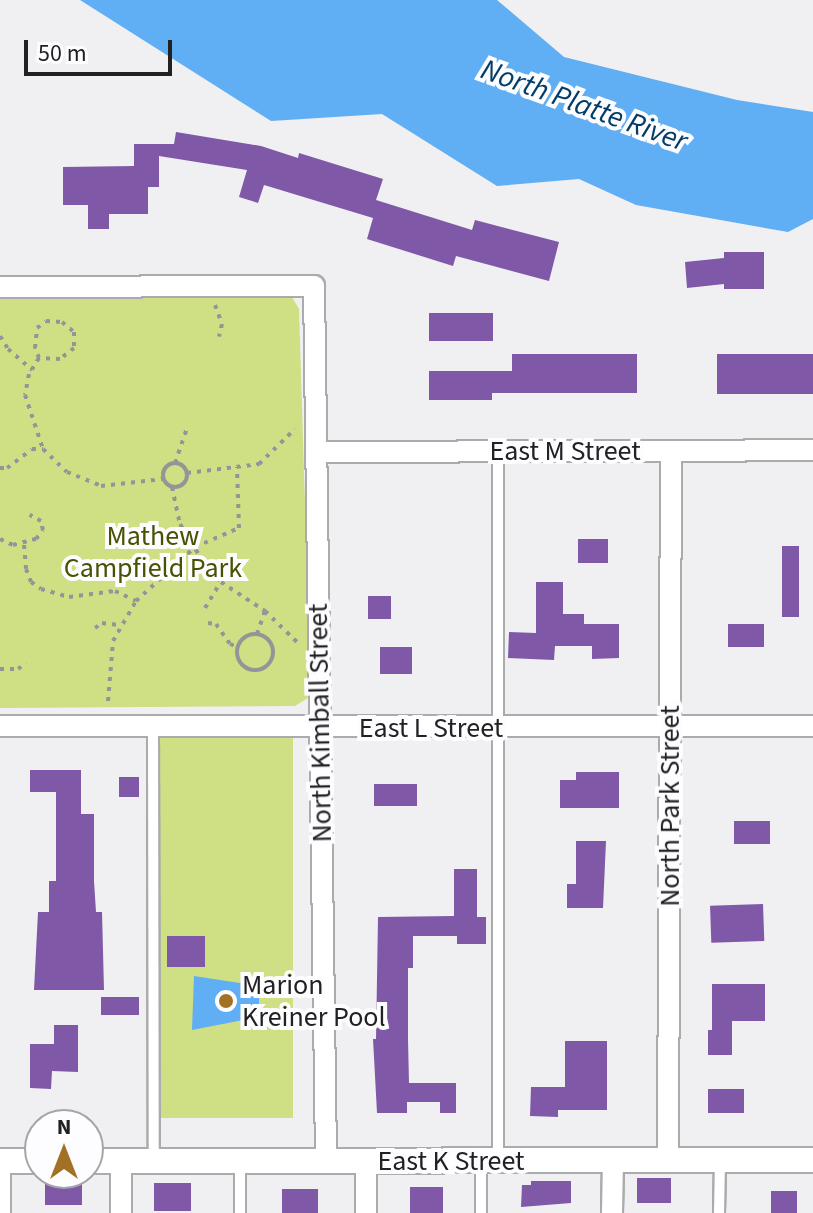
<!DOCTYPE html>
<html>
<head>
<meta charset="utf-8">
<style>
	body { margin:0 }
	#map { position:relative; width:813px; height:1213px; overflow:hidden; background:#f0eff2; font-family:"Source Sans 3",sans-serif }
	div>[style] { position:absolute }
	.green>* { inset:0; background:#cfdf84; transform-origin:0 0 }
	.water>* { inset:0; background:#60aef3 }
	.building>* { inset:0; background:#7f58a8; transform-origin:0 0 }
	.path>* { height:4px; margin-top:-2px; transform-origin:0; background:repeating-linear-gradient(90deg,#959597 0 4px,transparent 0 10px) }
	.path>.ring { margin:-2px; padding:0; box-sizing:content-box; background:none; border:4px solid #959597; border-radius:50% }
	.roads { filter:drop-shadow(2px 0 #abaaad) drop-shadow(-2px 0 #abaaad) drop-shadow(0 2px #abaaad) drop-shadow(0 -2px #abaaad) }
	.service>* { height:10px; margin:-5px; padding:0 5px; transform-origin:5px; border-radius:5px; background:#fff }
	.minor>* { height:20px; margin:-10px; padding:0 10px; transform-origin:10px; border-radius:10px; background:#fff }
	.tertiary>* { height:24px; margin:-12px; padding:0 12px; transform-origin:12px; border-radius:12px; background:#fff }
	.dots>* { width:22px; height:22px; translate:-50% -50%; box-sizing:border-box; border:4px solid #fdfcff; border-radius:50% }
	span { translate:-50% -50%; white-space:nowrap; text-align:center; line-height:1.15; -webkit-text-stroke:8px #fdfcff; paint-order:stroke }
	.street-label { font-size:28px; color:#212122 }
	.park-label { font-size:28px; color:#495203 }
	.poi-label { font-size:28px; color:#212122 }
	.left { translate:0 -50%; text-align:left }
	.water-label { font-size:30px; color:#003d69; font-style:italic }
	.north { position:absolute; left:24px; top:1109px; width:80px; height:80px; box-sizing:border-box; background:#fdfcff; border:2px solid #a5a4a7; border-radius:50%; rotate:0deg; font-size:22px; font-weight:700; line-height:32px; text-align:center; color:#212122 }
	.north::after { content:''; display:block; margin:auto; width:28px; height:36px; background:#a27126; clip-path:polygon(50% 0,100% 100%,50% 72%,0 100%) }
	.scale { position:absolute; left:24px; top:40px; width:148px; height:36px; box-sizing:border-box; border:4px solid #212122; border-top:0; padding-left:10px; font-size:24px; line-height:28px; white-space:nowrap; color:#212122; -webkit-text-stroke:6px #fdfcff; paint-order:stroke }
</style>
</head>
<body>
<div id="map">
	<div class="green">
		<div style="clip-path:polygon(0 296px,292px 297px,299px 309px,311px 696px,295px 706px,0 708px)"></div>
		<div style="left:293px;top:738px;width:380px;height:134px;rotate:90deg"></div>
	</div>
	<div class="water">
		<div style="clip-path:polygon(80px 0,497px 0,564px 57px,737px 100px,813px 112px,813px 219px,788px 232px,636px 205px,579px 179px,497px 186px,382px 114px,271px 121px)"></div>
		<div style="clip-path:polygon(194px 976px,259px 986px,259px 1017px,192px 1030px)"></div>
	</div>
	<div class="building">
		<div style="clip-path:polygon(176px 132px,261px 146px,298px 158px,299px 153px,383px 179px,376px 200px,472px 230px,475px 220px,559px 242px,549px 281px,456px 256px,453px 266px,367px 239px,373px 218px,264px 185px,258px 203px,239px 197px,247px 170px,159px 156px,159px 187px,148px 187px,148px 214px,109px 214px,109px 229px,88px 229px,88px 205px,63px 205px,63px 167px,134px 166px,134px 144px,174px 144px)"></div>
		<div style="clip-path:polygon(724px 252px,764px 252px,764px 289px,724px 289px,724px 284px,687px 288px,685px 262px,724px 258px)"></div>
		<div style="left:429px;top:313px;width:64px;height:28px"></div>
		<div style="clip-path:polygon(512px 354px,637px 354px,637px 393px,492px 393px,492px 400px,429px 400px,429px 371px,512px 371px)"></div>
		<div style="left:717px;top:354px;width:96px;height:40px"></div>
		<div style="left:578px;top:539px;width:30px;height:24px"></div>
		<div style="left:782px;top:546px;width:17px;height:71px"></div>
		<div style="clip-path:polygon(536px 582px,563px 582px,563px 614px,584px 614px,584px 624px,619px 624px,619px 658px,592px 659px,592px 646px,555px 646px,554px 660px,508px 658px,509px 632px,536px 633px)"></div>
		<div style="left:368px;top:596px;width:23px;height:23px"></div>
		<div style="left:728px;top:624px;width:36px;height:23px"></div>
		<div style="left:380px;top:647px;width:32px;height:27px"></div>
		<div style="clip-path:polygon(30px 770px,81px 770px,81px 814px,94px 814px,94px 881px,96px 912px,102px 912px,104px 990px,34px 990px,38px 912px,49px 912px,49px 881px,56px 881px,56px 792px,30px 792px)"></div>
		<div style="clip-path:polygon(576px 772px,619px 772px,619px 808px,560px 808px,560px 780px,576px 780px)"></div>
		<div style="left:119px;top:777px;width:20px;height:20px"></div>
		<div style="left:374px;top:784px;width:43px;height:22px"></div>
		<div style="left:734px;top:821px;width:36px;height:23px"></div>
		<div style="clip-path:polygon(576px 841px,606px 841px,603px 908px,567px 908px,567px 884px,576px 884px)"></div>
		<div style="clip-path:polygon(454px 869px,477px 869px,477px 917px,486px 917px,486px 944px,457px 944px,457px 936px,413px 936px,413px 968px,408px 968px,408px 1039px,409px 1083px,456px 1083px,456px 1113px,440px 1113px,440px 1102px,407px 1102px,407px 1113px,377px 1113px,373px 1039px,376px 1039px,378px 917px,454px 916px)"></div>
		<div style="left:763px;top:904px;width:37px;height:53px;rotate:88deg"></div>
		<div style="left:167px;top:936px;width:38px;height:31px"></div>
		<div style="clip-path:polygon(712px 984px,765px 984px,765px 1021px,732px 1021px,732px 1055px,708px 1055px,708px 1030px,712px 1030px)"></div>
		<div style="left:101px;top:997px;width:38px;height:18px"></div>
		<div style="clip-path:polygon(54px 1025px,78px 1025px,78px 1072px,52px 1071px,51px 1089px,30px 1088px,30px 1044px,54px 1044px)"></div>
		<div style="clip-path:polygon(565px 1041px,607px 1041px,607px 1110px,558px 1110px,558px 1117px,530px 1116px,531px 1087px,565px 1087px)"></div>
		<div style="left:708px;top:1089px;width:36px;height:24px"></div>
		<div style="left:637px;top:1178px;width:34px;height:25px"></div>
		<div style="left:45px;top:1179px;width:37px;height:26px"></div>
		<div style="clip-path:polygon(531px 1181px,571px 1181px,571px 1203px,521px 1207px,522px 1185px,531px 1185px)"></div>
		<div style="left:154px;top:1183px;width:37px;height:28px"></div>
		<div style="left:410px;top:1187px;width:33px;height:26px"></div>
		<div style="left:282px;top:1189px;width:36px;height:24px"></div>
		<div style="left:771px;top:1191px;width:26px;height:22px"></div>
	</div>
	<div class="path">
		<div style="left:215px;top:305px;width:20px;rotate:70deg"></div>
		<div style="left:222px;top:324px;width:13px;rotate:103deg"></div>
		<div style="left:46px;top:321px;width:16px;rotate:4deg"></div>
		<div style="left:62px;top:322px;width:16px;rotate:40deg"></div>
		<div style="left:74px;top:332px;width:16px;rotate:90deg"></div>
		<div style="left:74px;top:348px;width:18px;rotate:142deg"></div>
		<div style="left:60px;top:359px;width:21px;rotate:-177deg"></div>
		<div style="left:39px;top:358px;width:11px;rotate:-112deg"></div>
		<div style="left:35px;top:348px;width:20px;rotate:-84deg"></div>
		<div style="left:37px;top:328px;width:11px;rotate:-38deg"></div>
		<div style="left:0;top:336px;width:15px;rotate:58deg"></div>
		<div style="left:8px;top:349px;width:32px;rotate:41deg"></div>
		<div style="left:39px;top:358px;width:19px;rotate:122deg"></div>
		<div style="left:29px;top:374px;width:21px;rotate:101deg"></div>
		<div style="left:25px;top:395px;width:57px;rotate:71.6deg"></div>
		<div class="ring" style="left:163px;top:463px;width:20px;height:20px"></div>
		<div style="left:175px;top:463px;width:39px;rotate:-71deg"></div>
		<div style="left:0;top:468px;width:7px"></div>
		<div style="left:7px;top:468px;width:31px;rotate:-37deg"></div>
		<div style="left:32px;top:449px;width:11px"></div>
		<div style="left:43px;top:449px;width:33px;rotate:44deg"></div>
		<div style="left:67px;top:472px;width:37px;rotate:22deg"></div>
		<div style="left:101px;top:486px;width:62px;rotate:-6.4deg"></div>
		<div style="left:187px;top:473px;width:73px;rotate:-7.1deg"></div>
		<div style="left:259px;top:464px;width:50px;rotate:-44.2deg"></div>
		<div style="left:172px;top:487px;width:38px;rotate:78deg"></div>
		<div style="left:180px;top:524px;width:46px;rotate:58.4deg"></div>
		<div style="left:204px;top:563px;width:25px;rotate:48deg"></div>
		<div style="left:221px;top:582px;width:53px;rotate:33.4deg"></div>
		<div style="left:265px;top:611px;width:47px;rotate:44.1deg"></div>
		<div style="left:0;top:539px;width:14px;rotate:25deg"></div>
		<div style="left:13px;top:545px;width:24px;rotate:-15deg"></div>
		<div style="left:36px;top:539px;width:11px;rotate:-52deg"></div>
		<div style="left:43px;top:530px;width:9px;rotate:-103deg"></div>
		<div style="left:41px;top:521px;width:13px;rotate:-151deg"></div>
		<div style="left:24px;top:545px;width:24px;rotate:85deg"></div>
		<div style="left:26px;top:569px;width:14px;rotate:69deg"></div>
		<div style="left:31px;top:582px;width:12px;rotate:35deg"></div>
		<div style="left:41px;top:589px;width:29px;rotate:16deg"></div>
		<div style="left:69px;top:597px;width:46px;rotate:-7.4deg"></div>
		<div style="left:115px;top:591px;width:23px;rotate:25deg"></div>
		<div style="left:152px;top:564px;width:17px;rotate:73deg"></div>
		<div style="left:205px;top:608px;width:29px;rotate:-59deg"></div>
		<div style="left:208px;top:623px;width:8px;rotate:7deg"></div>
		<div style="left:216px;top:624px;width:24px;rotate:55deg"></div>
		<div style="left:230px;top:644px;width:9px;rotate:21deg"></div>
		<div style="left:95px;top:628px;width:9px;rotate:-36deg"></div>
		<div style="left:102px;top:623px;width:17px;rotate:7deg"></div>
		<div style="left:257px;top:634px;width:24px;rotate:-71deg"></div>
		<div class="ring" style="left:237px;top:634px;width:32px;height:32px"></div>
		<div style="left:0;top:669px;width:18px"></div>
		<div style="left:18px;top:669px;width:10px;rotate:-37deg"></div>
		<div style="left:108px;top:701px;width:60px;rotate:-85.2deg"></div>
		<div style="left:113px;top:641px;width:46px;rotate:-60.1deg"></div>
		<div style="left:136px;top:601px;width:80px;rotate:-42.5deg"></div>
		<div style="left:195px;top:547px;width:48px;rotate:-23.4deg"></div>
		<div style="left:239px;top:528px;width:61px;rotate:-91.9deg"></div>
	</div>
	<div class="roads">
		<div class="service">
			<div style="left:498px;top:451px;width:710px;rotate:90deg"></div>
			<div style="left:153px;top:727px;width:434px;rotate:89.9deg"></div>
			<div style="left:240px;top:1161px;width:52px;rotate:90deg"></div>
			<div style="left:5px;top:1213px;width:52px;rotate:-90deg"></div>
			<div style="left:481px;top:1213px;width:52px;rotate:-90deg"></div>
			<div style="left:719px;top:1213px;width:53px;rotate:-88.9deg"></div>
		</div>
		<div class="minor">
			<div style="left:0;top:287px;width:314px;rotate:-0.2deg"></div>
			<div style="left:314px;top:286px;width:875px;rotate:89.21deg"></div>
			<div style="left:316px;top:452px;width:497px;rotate:-0.2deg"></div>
			<div style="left:0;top:726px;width:813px"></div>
			<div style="left:668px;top:1160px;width:709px;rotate:-89.76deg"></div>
			<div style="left:121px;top:1161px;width:52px;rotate:90deg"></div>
			<div style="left:366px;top:1213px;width:52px;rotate:-90deg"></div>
			<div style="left:612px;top:1213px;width:53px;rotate:-88.9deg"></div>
		</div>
		<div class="tertiary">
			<div style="left:0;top:1161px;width:40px"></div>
			<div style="left:88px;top:1161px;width:725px;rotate:-0.08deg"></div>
		</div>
	</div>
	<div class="dots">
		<div style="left:226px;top:1001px;background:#a27126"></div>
	</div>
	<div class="street-label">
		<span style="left:565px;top:451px">East M Street</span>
		<span style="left:320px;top:723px;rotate:-91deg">North Kimball Street</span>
		<span style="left:431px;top:728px">East L Street</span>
		<span style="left:670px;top:806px;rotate:-90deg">North Park Street</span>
		<span style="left:451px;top:1161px">East K Street</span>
	</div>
	<div class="park-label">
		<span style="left:153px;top:552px">Mathew<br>Campfield Park</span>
	</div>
	<div class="poi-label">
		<span class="left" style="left:242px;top:1001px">Marion<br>Kreiner Pool</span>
	</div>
	<div class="water-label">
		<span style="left:584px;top:106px;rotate:20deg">North Platte River</span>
	</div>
	<div class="north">N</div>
	<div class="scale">50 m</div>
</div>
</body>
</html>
